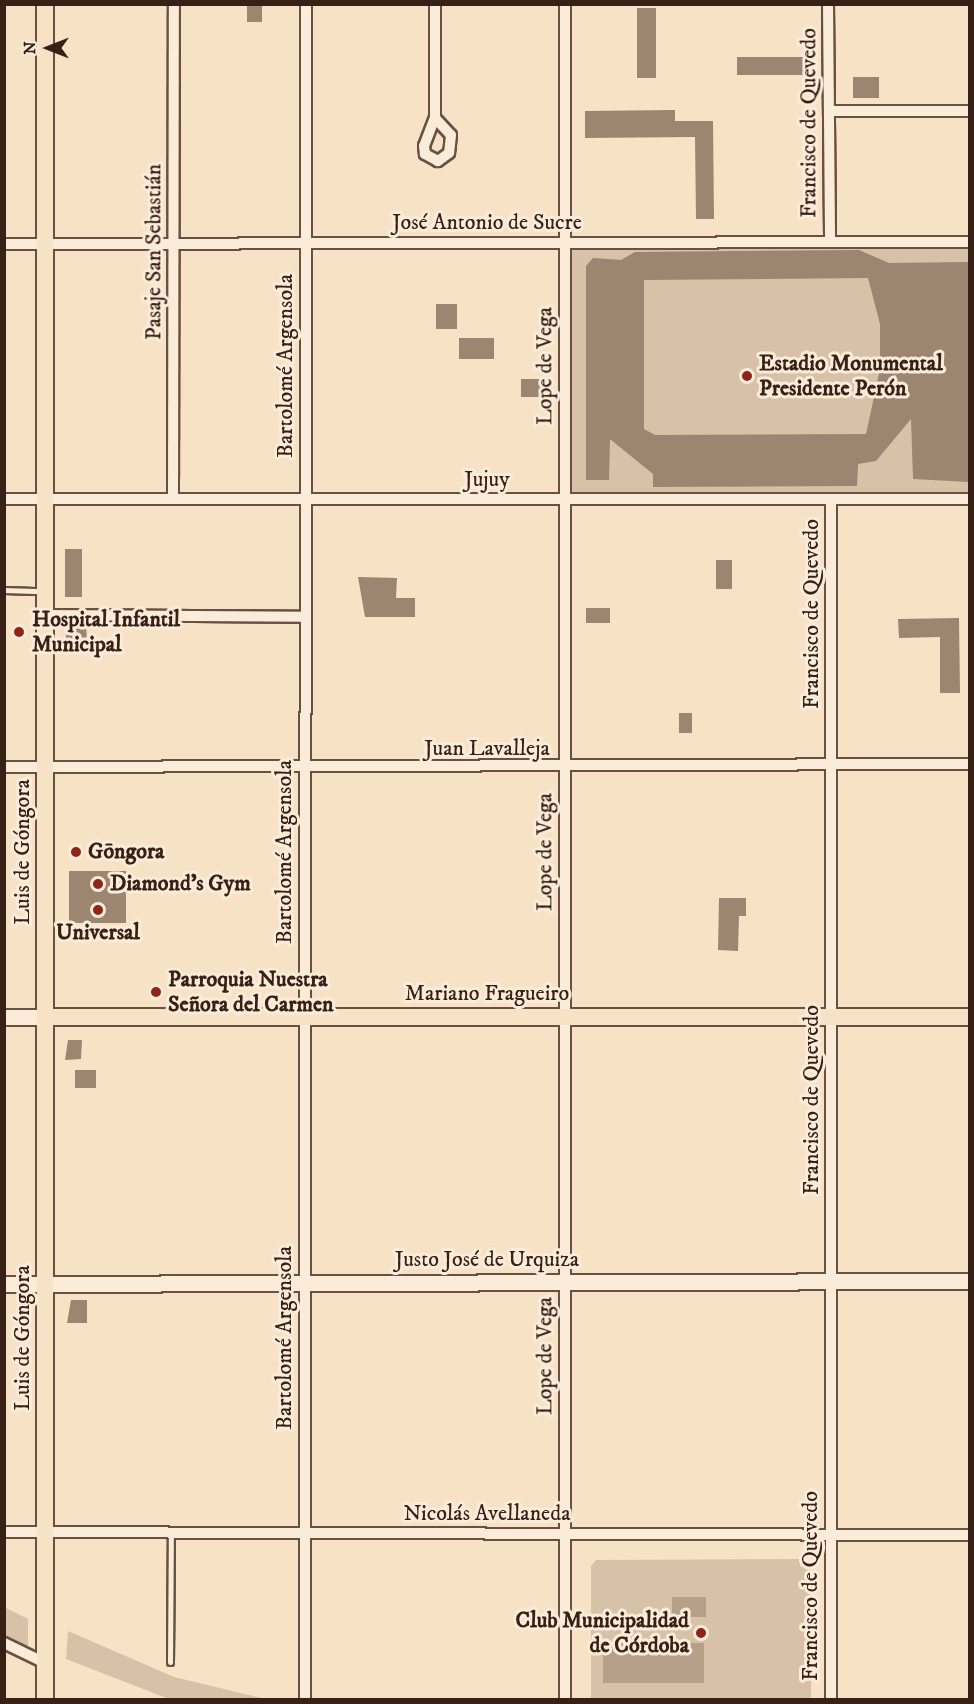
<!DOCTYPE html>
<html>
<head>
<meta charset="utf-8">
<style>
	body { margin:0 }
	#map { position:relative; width:974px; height:1704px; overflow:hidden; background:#f8e2c5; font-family:"IM FELL DW Pica",serif }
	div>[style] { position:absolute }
	.green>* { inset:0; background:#d7c1a7; transform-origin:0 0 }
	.water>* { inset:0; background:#b7a08a; transform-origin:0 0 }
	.building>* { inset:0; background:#9c8571; transform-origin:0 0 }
	.roads { filter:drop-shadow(2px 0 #685042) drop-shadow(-2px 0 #685042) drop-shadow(0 2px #685042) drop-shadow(0 -2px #685042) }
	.lane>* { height:5px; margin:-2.5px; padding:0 2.5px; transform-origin:2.5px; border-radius:2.5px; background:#faecd9 }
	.street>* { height:10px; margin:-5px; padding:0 5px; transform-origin:5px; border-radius:5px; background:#faecd9 }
	.secondary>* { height:15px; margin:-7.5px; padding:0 7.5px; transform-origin:7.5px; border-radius:7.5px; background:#faecd9 }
	.primary>* { height:16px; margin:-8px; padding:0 8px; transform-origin:8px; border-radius:8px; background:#f8e2c5 }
	.dots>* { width:16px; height:16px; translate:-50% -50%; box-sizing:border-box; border:3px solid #faecd9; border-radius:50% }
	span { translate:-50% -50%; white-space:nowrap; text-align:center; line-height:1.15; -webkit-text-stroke:6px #faecd9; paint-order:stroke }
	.street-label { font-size:22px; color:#382016 }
	.poi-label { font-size:22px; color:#382016; font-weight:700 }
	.left { translate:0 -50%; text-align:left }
	.right { translate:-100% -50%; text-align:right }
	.frame { position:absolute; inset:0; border:6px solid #382016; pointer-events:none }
	.north { position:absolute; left:18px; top:18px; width:60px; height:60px; -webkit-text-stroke:4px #faecd9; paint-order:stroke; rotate:270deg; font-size:16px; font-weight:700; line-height:24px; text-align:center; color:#382016 }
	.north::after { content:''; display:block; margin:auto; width:21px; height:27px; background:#382016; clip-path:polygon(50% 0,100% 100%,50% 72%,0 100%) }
</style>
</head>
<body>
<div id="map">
	<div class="green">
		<div style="left:969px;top:242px;width:257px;height:404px;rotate:90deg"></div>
		<div style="clip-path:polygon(804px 1559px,811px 1563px,811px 1699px,591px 1699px,591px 1566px,596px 1560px)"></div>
		<div style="clip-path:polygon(4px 1607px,28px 1619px,28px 1647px,5px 1635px)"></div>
		<div style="clip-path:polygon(68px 1631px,174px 1677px,265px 1699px,169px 1699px,66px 1659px)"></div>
	</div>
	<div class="water">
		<div style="left:706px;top:1597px;width:20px;height:34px;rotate:90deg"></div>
		<div style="left:603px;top:1643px;width:101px;height:40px"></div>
	</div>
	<div class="building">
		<div style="left:247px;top:4px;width:15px;height:18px"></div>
		<div style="left:637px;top:8px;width:19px;height:70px"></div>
		<div style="left:803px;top:57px;width:18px;height:66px;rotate:90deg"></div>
		<div style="left:853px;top:77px;width:26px;height:21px"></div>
		<div style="clip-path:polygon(675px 110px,675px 121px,713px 121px,714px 219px,696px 219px,695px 137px,585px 138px,585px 111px)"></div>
		<div style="clip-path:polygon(evenodd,859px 250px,889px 263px,969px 262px,969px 482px,913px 479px,911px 419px,876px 461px,858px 464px,857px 486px,653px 487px,653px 474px,610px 439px,609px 480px,586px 480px,586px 266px,593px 258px,621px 260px,635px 252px,859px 250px,868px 278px,880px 324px,880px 369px,866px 434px,655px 435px,644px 429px,644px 280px,868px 278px)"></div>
		<div style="left:436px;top:304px;width:21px;height:25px"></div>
		<div style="left:459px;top:338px;width:35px;height:21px"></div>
		<div style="left:521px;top:379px;width:20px;height:18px"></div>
		<div style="left:65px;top:549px;width:17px;height:48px"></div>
		<div style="left:716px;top:560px;width:16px;height:29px"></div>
		<div style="clip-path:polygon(358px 577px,397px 578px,396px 598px,415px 598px,415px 617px,365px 617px)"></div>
		<div style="left:586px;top:608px;width:24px;height:15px"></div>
		<div style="clip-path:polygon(959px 618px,960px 693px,940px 693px,940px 637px,899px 638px,898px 619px)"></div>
		<div style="clip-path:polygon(67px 623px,86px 623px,87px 645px,65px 646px)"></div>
		<div style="left:679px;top:713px;width:13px;height:20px"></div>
		<div style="left:126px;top:871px;width:52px;height:57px;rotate:90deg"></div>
		<div style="clip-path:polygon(719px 898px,746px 898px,746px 916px,739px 916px,738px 951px,718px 950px)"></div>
		<div style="clip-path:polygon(68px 1040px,82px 1040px,81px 1059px,65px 1060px)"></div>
		<div style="left:75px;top:1070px;width:21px;height:18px"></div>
		<div style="clip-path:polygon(71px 1300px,87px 1300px,87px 1323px,67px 1323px)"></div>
	</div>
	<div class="roads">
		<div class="lane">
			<div style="left:4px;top:590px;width:38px;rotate:2deg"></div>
			<div style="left:170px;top:1662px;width:129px;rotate:-89.6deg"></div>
		</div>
		<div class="street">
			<div style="left:565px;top:4px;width:1696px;rotate:90deg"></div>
			<div style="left:828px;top:4px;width:238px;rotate:89.5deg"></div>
			<div style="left:829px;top:111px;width:141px"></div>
			<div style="left:435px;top:118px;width:23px;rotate:47deg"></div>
			<div style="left:451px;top:135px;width:18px;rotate:96deg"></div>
			<div style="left:449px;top:153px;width:14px;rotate:144deg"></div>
			<div style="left:438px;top:161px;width:15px;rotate:-152deg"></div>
			<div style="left:425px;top:154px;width:8px;rotate:-97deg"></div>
			<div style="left:424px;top:146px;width:30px;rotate:-69deg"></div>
			<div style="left:435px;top:118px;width:114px;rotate:-90deg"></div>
			<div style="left:4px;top:244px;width:966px;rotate:-0.12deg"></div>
			<div style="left:4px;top:499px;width:966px"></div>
			<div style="left:173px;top:499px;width:495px;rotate:-89.9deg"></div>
			<div style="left:45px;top:615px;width:260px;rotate:0.4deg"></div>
			<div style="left:4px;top:767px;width:966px;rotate:-0.18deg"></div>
			<div style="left:4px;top:1532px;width:966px;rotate:0.18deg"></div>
			<div style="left:4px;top:1643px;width:46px;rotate:26deg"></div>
			<div style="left:305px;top:1700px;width:1696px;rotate:-89.97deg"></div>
			<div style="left:831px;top:1700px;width:1200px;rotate:-90deg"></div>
		</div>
		<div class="secondary">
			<div style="left:4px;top:1017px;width:42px"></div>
			<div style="left:4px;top:1284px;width:966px;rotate:-0.18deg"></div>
		</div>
		<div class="primary">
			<div style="left:45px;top:4px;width:1696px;rotate:90deg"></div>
			<div style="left:46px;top:1017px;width:924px"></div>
		</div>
	</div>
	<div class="dots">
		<div style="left:747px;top:376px;background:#8f2418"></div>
		<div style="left:19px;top:632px;background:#8f2418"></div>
		<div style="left:76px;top:852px;background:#8f2418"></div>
		<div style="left:98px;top:884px;background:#8f2418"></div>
		<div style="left:98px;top:910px;background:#8f2418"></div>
		<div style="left:156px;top:992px;background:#8f2418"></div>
		<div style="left:701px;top:1633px;background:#8f2418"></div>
	</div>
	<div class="street-label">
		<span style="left:809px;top:123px;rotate:-90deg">Francisco de Quevedo</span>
		<span style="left:487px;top:223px">José Antonio de Sucre</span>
		<span style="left:154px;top:252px;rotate:-90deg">Pasaje San Sebastián</span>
		<span style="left:286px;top:366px;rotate:-90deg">Bartolomé Argensola</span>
		<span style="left:545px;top:366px;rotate:-90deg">Lope de Vega</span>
		<span style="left:487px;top:480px">Jujuy</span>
		<span style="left:812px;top:614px;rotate:-90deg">Francisco de Quevedo</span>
		<span style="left:487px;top:749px">Juan Lavalleja</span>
		<span style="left:23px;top:852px;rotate:-90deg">Luis de Góngora</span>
		<span style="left:285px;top:852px;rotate:-90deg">Bartolomé Argensola</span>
		<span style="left:545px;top:852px;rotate:-90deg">Lope de Vega</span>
		<span style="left:487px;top:994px">Mariano Fragueiro</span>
		<span style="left:812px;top:1100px;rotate:-90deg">Francisco de Quevedo</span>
		<span style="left:487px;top:1260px">Justo José de Urquiza</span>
		<span style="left:23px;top:1338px;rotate:-90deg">Luis de Góngora</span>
		<span style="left:285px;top:1338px;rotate:-90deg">Bartolomé Argensola</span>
		<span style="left:545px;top:1356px;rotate:-90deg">Lope de Vega</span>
		<span style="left:487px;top:1514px">Nicolás Avellaneda</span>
		<span style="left:811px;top:1586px;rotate:-90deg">Francisco de Quevedo</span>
	</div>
	<div class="poi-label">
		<span class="left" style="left:759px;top:376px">Estadio Monumental<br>Presidente Perón</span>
		<span class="left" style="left:32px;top:632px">Hospital Infantil<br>Municipal</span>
		<span class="left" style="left:88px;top:852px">Gōngora</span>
		<span class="left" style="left:110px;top:884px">Diamond's Gym</span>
		<span style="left:98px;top:933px">Universal</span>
		<span class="left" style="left:168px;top:992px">Parroquia Nuestra<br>Señora del Carmen</span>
		<span class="right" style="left:689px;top:1633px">Club Municipalidad<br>de Córdoba</span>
	</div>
	<div class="frame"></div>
	<div class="north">N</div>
</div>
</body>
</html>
